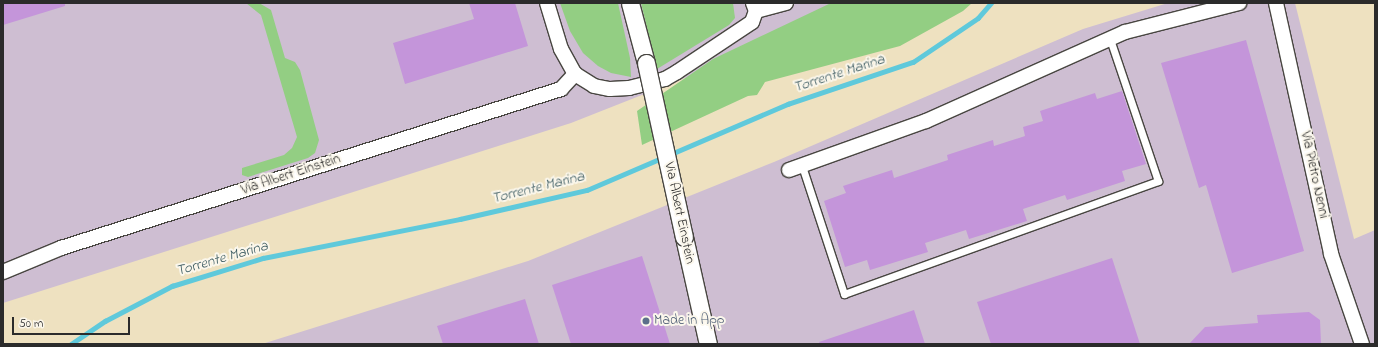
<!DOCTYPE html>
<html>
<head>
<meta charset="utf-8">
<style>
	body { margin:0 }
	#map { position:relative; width:1378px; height:347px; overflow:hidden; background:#eee1c0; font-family:"Indie Flower",sans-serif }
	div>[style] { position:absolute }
	.industrial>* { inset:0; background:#cebed2 }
	.green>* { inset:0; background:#93ce83 }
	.stream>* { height:4.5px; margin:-2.25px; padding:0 2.25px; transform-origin:2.25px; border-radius:2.25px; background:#5fc9db }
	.building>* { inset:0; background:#c495da }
	.roads { filter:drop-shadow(1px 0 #484641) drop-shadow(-1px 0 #484641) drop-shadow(0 1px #484641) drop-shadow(0 -1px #484641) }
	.service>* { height:7px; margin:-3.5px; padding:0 3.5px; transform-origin:3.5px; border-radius:3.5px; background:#fff }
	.minor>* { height:14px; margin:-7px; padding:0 7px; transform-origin:7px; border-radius:7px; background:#fff }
	.tertiary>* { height:17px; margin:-8.5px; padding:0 8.5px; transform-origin:8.5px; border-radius:8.5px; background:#fff }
	.bridges { filter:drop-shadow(1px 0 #484641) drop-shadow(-1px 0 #484641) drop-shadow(0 1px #484641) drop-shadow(0 -1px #484641) }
	.tertiary-bridge>* { height:17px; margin:-8.5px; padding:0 8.5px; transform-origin:8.5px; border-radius:8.5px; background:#fff }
	.dots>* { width:11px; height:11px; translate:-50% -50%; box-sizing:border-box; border:2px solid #fbf7ec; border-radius:50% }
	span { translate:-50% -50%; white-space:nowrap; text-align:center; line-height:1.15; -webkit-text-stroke:4px #fbf7ec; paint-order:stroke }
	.street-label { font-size:14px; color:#2b2b2b }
	.service-label { font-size:14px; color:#4e5e75 }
	.left { translate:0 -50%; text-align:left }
	.water-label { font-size:15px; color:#3b5a60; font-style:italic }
	.frame { position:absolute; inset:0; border:4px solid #2b2b2b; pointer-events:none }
	.scale { position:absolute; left:12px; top:317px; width:118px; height:18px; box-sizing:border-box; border:2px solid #2b2b2b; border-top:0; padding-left:5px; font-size:12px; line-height:14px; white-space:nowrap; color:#2b2b2b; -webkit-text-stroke:3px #fbf7ec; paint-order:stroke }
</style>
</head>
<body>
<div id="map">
	<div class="industrial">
		<div style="clip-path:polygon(3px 3px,841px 3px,723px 63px,571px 123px,3px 303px)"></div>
		<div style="clip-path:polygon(1168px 3px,1295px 3px,1354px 239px,1375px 230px,1375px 344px,262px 344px,528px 261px,774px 162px,1083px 29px)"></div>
	</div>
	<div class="green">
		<div style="clip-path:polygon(246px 3px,259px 3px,271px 10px,285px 58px,295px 62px,300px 70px,319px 140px,315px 153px,308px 158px,248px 177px,242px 175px,242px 168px,284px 155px,292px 148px,297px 137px,261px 15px)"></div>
		<div style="clip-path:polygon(560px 3px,618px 3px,630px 58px,631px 77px,611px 73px,598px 66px,583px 53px,570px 31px)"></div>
		<div style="clip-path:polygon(641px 3px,733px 3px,735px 18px,729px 25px,657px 69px)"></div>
		<div style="clip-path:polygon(831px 3px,972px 3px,963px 11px,900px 46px,765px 82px,757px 95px,748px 96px,642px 145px,637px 111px,713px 59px)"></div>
	</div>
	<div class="stream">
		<div style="left:71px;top:344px;width:41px;rotate:-34.1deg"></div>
		<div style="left:105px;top:321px;width:76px;rotate:-27.6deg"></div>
		<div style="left:172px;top:286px;width:95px;rotate:-17.1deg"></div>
		<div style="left:263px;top:258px;width:201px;rotate:-11.2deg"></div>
		<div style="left:460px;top:219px;width:130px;rotate:-12.9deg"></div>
		<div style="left:587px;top:190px;width:219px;rotate:-23.2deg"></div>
		<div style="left:788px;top:104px;width:132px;rotate:-18.6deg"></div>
		<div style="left:913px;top:62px;width:78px;rotate:-34.1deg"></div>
		<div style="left:978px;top:18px;width:20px;rotate:-49deg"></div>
	</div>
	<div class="building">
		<div style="clip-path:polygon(3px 3px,65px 3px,65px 6px,3px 25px)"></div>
		<div style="clip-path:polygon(469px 3px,515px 3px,528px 46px,405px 84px,393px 43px,474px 19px)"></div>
		<div style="clip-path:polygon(1246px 40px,1304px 251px,1232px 273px,1206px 185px,1199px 188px,1161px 63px)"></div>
		<div style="clip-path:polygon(1122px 91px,1146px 164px,1122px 171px,1125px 181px,1067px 200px,1065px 195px,1023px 209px,1027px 221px,969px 239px,966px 230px,925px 243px,928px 252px,870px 270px,867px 260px,845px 267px,824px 201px,846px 193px,843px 186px,892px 170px,894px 178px,948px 160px,947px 155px,993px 140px,994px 146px,1025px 136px,1023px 127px,1043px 121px,1040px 111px,1095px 93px,1097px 99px)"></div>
		<div style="clip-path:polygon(642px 256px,670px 344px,571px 344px,552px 285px)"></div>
		<div style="clip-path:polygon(1112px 258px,1140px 344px,991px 344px,977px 302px)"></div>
		<div style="clip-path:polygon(525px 299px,539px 344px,443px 344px,437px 326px)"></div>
		<div style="clip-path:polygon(914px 310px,925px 344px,820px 344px,819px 342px)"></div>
		<div style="clip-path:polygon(1309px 312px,1320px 320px,1321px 344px,1189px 344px,1205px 327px,1258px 323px,1257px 315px)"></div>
	</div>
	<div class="roads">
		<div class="service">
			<div style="left:802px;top:166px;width:135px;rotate:71.8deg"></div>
			<div style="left:844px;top:294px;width:334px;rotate:-19.8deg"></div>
			<div style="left:1158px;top:181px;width:150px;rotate:-108.7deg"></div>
		</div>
		<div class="minor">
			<div style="left:547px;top:3px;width:48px;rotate:73.1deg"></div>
			<div style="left:561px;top:49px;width:29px;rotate:61deg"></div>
			<div style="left:575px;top:74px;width:22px;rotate:32deg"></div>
			<div style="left:594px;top:86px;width:16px;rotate:11deg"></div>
			<div style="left:610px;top:89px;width:19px;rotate:-3deg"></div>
			<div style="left:629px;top:88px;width:37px;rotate:-14deg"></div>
			<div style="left:665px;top:79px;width:14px;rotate:-30deg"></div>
			<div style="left:677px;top:72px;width:90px;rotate:-33.7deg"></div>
			<div style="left:752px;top:22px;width:12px;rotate:-70deg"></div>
			<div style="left:756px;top:11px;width:9px;rotate:-111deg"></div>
			<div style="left:1276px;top:3px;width:257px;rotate:77.6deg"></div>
			<div style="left:1331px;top:254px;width:95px;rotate:71deg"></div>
			<div style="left:756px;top:11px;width:31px;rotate:-15deg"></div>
			<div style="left:789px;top:170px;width:145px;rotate:-19.7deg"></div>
			<div style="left:926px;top:121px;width:218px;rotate:-24.1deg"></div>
			<div style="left:1125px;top:32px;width:118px;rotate:-14.3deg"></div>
			<div style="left:3px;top:272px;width:63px;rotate:-22.5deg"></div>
			<div style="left:61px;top:248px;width:525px;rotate:-17.64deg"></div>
			<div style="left:561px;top:89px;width:21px;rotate:-47deg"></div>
		</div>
		<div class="tertiary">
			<div style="left:630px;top:3px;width:62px;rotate:75.1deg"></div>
			<div style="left:684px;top:237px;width:110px;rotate:77.4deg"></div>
		</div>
	</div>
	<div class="bridges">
		<div class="tertiary-bridge">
			<div style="left:646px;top:63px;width:178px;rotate:77.7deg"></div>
		</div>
	</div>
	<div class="dots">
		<div style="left:646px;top:321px;background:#5c6f8a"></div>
	</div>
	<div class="street-label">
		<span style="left:291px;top:175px;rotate:-18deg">Via Albert Einstein</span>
		<span style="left:1314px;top:175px;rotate:78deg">Via Pietro Nenni</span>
		<span style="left:679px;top:213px;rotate:78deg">Via Albert Einstein</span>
	</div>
	<div class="service-label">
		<span class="left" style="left:654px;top:321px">Made in App</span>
	</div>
	<div class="water-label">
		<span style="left:839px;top:74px;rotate:-18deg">Torrente Marina</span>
		<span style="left:538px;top:188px;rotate:-14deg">Torrente Marina</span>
		<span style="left:222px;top:259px;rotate:-16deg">Torrente Marina</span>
	</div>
	<div class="frame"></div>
	<div class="scale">50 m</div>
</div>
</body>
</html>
